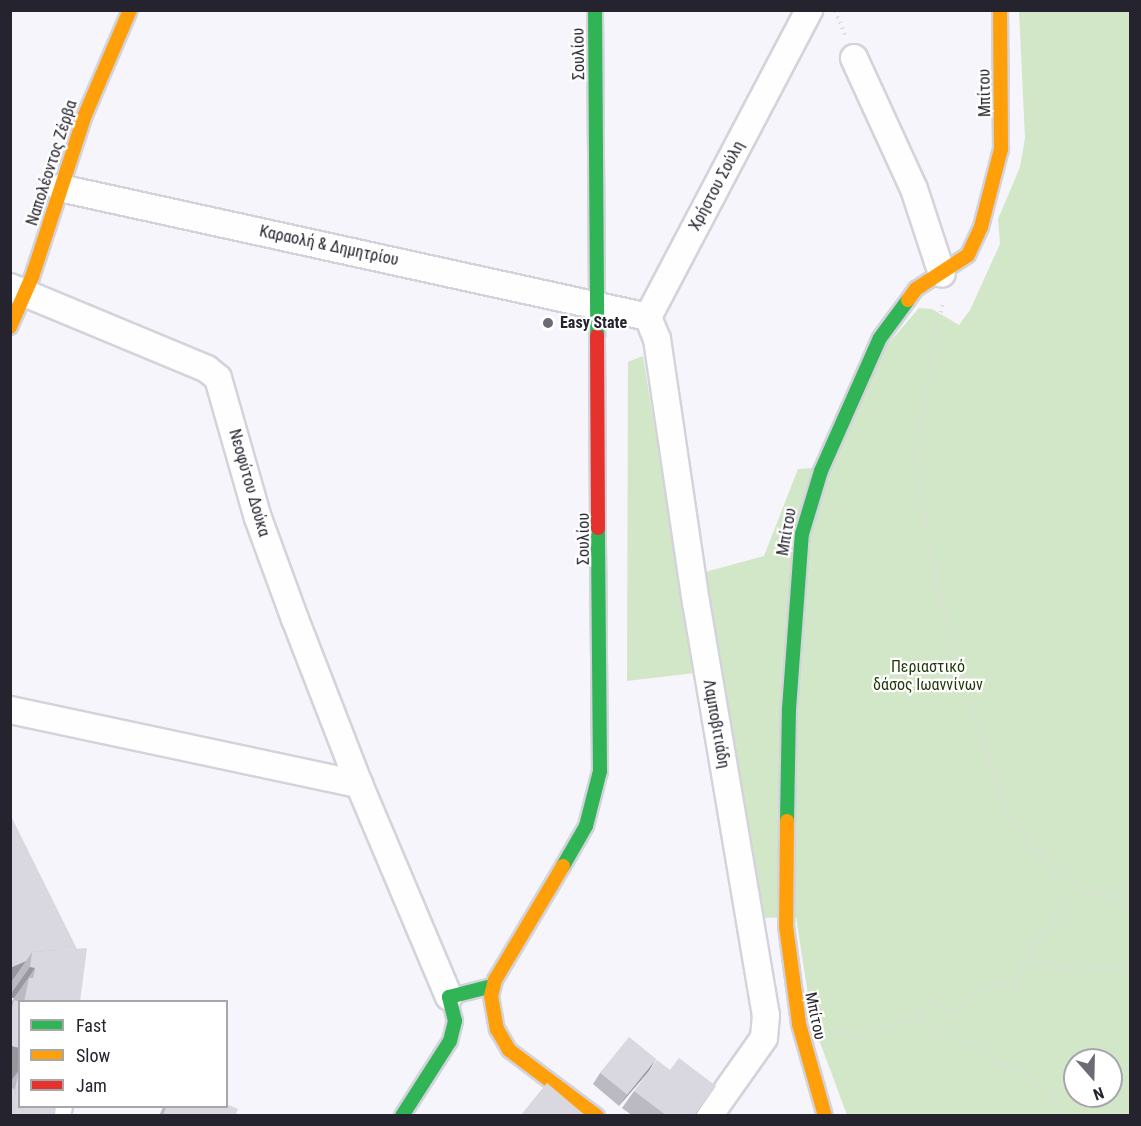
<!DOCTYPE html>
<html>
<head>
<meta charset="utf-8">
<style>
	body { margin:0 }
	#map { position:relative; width:1141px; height:1126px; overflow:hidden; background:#f5f5fb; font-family:"Roboto Condensed",sans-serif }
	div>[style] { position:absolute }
	.green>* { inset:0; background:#d2e7c7 }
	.path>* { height:4px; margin-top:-2px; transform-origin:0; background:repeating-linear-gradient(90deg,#dddde0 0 1.5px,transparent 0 6px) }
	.roads { filter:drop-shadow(2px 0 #d3d3dc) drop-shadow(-2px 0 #d3d3dc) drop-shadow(0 2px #d3d3dc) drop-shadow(0 -2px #d3d3dc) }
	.street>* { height:26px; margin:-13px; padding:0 13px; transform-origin:13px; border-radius:13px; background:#fefefe }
	.fast>* { height:14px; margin:-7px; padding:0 7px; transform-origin:7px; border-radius:7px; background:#30b455 }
	.slow>* { height:14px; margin:-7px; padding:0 7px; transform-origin:7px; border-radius:7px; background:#ff9f0a }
	.jam>* { height:14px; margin:-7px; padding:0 7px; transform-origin:7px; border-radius:7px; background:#e5322d }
	.wall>* { inset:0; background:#bbbac2 }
	.shaded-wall>* { inset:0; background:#98979e }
	.building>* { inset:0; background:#d9d8e1; transform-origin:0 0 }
	.dots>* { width:16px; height:16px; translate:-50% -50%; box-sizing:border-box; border:3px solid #fff; border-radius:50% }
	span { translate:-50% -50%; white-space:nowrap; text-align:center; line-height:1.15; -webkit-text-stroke:4.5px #fff; paint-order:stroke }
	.street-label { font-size:16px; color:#24232e }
	.poi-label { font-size:16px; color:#24232e; font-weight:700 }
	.left { translate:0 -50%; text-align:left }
	.park-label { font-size:16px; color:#1f3909 }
	.frame { position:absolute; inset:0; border:12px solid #24232e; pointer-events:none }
	.legend { position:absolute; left:18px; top:1000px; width:210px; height:108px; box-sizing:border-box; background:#fff; border:2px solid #a7a7ab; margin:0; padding:8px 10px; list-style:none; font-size:18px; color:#24232e }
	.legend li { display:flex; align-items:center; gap:12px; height:30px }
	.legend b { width:30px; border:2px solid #a7a7ab }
	.north { position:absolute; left:1063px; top:1048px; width:60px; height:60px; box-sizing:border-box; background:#fff; border:2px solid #a7a7ab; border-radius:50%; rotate:160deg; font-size:16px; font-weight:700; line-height:24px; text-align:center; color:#24232e }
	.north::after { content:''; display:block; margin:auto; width:21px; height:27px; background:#6d6c76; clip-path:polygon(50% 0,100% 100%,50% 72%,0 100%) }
</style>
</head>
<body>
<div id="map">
	<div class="green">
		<div style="clip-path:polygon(evenodd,1019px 11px,1130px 11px,1130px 1115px,847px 1115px,812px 1021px,796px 917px,762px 918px,705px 572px,764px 556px,798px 469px,828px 467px,881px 352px,919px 308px,932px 309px,959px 325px,970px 310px,1000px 244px,998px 219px,1020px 167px,1025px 138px,1019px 11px,1075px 1060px,1111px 1060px,1111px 1096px,1075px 1096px,1075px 1060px)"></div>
		<div style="clip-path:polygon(643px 356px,695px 673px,627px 681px,628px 362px)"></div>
	</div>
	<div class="path">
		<div style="left:835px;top:11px;width:26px;rotate:67deg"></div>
		<div style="left:942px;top:305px;width:139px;rotate:100.3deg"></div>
		<div style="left:917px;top:442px;width:43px;rotate:87.3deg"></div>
		<div style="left:919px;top:485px;width:105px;rotate:79.5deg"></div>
		<div style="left:938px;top:588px;width:82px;rotate:74.4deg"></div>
		<div style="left:960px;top:667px;width:124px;rotate:72.1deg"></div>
		<div style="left:998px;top:785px;width:34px;rotate:67deg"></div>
		<div style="left:1011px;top:816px;width:29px;rotate:56deg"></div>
		<div style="left:1027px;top:840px;width:58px;rotate:46.4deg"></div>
		<div style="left:1067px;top:882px;width:46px;rotate:19.2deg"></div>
		<div style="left:1110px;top:897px;width:20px"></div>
		<div style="left:1111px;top:896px;width:22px;rotate:-32deg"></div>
		<div style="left:1028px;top:957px;width:26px;rotate:21deg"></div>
		<div style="left:1052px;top:966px;width:78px;rotate:2.2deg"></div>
		<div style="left:832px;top:1034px;width:34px;rotate:3deg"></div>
		<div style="left:866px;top:1036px;width:36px;rotate:-28deg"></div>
		<div style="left:898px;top:1019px;width:24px;rotate:5deg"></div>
		<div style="left:1057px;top:1116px;width:6px;rotate:-59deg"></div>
		<div style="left:1060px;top:1111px;width:20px;rotate:-117deg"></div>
		<div style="left:1051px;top:1093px;width:34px;rotate:-143deg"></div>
		<div style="left:1024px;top:1073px;width:28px;rotate:-161deg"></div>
		<div style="left:998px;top:1064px;width:39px;rotate:-142deg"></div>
		<div style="left:967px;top:1040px;width:36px;rotate:-162deg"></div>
		<div style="left:933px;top:1029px;width:23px;rotate:-135deg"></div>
		<div style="left:917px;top:1013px;width:21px;rotate:-39deg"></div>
		<div style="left:933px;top:1000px;width:26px;rotate:37deg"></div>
		<div style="left:954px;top:1016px;width:25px;rotate:-48deg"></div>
		<div style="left:971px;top:997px;width:26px;rotate:-28deg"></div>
		<div style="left:994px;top:985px;width:19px;rotate:12deg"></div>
		<div style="left:1013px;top:989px;width:51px;rotate:-65.5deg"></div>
		<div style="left:1034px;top:943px;width:74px;rotate:-46.1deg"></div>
	</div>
	<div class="roads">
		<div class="street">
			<div style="left:854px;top:58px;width:144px;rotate:65.4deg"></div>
			<div style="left:914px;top:189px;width:89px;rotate:71.8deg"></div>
			<div style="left:60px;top:188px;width:602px;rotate:12.37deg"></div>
			<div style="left:648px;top:317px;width:347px;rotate:-62.3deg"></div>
			<div style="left:10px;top:287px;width:213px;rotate:22.6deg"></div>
			<div style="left:207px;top:369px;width:14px;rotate:39deg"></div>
			<div style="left:218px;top:378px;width:146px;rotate:74.1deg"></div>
			<div style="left:258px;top:518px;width:108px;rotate:69.9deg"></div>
			<div style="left:295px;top:619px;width:177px;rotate:68.8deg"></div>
			<div style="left:359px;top:784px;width:231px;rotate:67.1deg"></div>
			<div style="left:648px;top:317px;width:24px;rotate:68deg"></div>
			<div style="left:657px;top:339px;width:266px;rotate:81.6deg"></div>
			<div style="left:696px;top:602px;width:419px;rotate:80.4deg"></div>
			<div style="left:766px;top:1015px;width:23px;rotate:95deg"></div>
			<div style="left:764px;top:1038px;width:95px;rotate:125.2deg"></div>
			<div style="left:10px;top:710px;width:357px;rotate:12deg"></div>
			<div style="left:57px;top:1116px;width:10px;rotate:-79deg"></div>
		</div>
		<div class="fast">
			<div style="left:595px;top:10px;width:326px;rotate:89.6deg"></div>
			<div style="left:787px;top:821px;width:112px;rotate:-89deg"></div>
			<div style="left:789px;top:709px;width:175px;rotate:-85.8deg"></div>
			<div style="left:802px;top:534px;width:66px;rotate:-73.2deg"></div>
			<div style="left:821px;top:471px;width:145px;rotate:-66.1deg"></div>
			<div style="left:880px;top:338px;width:47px;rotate:-53.6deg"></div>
			<div style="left:563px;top:866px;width:46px;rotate:-60.1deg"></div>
			<div style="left:586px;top:826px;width:57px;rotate:-75.7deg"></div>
			<div style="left:600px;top:771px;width:243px;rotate:-90.5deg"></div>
			<div style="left:402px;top:1116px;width:89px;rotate:-57.4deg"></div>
			<div style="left:450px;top:1041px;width:21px;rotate:-76deg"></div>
			<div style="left:455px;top:1021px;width:25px;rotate:-104deg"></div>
			<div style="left:449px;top:997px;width:44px;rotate:-14.3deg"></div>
		</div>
		<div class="slow">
			<div style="left:908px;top:300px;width:14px;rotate:-54deg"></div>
			<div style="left:916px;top:289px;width:62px;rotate:-33.2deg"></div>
			<div style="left:968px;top:255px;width:31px;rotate:-65deg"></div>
			<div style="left:981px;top:227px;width:81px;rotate:-75.6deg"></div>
			<div style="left:1001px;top:149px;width:139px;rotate:-90.4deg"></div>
			<div style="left:10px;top:327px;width:55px;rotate:-66.3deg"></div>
			<div style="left:32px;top:277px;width:170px;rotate:-71.9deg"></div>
			<div style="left:85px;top:115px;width:114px;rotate:-66.8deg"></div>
			<div style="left:787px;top:821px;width:105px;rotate:90.5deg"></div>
			<div style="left:786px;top:926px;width:99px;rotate:82.4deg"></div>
			<div style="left:799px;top:1024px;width:96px;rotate:74.2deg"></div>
			<div style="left:563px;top:866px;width:133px;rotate:120.8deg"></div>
			<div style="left:495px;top:980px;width:16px;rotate:104deg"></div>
			<div style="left:491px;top:996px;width:34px;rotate:80deg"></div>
			<div style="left:497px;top:1029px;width:24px;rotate:60deg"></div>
			<div style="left:509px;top:1050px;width:110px;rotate:36.9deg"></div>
		</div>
		<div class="jam">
			<div style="left:597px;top:336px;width:192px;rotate:89.7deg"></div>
		</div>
	</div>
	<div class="wall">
		<div style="clip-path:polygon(10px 814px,80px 1002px,20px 1002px,20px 1107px,10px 1116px,10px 1004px,14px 998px,10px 997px,11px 982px)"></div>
		<div style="clip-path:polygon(656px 1059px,619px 1106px,593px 1084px,600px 1073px)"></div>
		<div style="clip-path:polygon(716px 1086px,695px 1116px,633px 1116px,622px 1108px,634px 1091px)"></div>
		<div style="clip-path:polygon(163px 1107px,226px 1107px,235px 1116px,159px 1116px)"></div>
	</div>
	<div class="shaded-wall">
		<div style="clip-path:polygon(81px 956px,33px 978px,35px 968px,14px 998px,10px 997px,10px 995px,30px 967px)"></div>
		<div style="clip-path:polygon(26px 961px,11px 982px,10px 982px,10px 968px)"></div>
		<div style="clip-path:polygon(12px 1046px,20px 1048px,20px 1084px,19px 1070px,10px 1082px,10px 1048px)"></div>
		<div style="clip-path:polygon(656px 1059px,649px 1071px,619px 1106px,627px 1095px)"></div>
	</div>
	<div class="building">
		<div style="clip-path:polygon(10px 814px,77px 949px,32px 952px,26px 961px,10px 968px)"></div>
		<div style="clip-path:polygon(87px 948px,80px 1002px,24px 1002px,29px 978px,33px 978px,35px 968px,30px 967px,32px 952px)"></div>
		<div style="clip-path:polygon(14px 1000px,20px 1002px,20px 1048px,12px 1046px,10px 1040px,10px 1008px,12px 1008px)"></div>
		<div style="left:629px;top:1037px;width:35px;height:46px;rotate:39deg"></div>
		<div style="clip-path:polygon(679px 1058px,716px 1086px,694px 1116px,667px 1116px,634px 1091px,657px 1060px,670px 1070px)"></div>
		<div style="clip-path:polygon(19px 1070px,20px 1071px,20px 1107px,56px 1107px,55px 1116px,27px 1116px,13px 1109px,16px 1090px,15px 1089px)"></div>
		<div style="clip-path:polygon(547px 1083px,586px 1116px,520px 1116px)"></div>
		<div style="clip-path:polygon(10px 1087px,16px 1090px,13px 1109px,27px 1116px,10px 1116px)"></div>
		<div style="clip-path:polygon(226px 1104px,238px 1109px,235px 1116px,163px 1116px,166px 1107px,226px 1107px)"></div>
	</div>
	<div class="dots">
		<div style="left:548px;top:323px;background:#6d6c76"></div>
	</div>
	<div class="street-label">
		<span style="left:579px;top:54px;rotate:-91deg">Σουλίου</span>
		<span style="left:985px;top:93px;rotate:-91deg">Μπίτου</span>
		<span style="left:52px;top:163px;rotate:-72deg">Ναπολέοντος Ζέρβα</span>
		<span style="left:717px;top:186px;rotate:-62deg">Χρήστου Σούλη</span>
		<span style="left:329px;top:246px;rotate:12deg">Καραολή &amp; Δημητρίου</span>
		<span style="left:249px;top:483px;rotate:74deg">Νεοφύτου Δούκα</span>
		<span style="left:787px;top:532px;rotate:-80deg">Μπίτου</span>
		<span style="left:584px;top:539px;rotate:-90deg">Σουλίου</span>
		<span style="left:716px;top:724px;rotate:80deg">Λαμποβιτιάδη</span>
		<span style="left:815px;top:1016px;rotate:78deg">Μπίτου</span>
	</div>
	<div class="poi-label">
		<span class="left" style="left:560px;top:323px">Easy State</span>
	</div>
	<div class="park-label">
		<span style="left:928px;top:676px">Περιαστικό<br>δάσος Ιωαννίνων</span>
	</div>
	<div class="frame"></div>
	<ul class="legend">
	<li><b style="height:8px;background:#30b455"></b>Fast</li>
	<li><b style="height:8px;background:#ff9f0a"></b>Slow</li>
	<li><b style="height:8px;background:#e5322d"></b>Jam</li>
	</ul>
	<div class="north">N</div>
</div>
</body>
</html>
